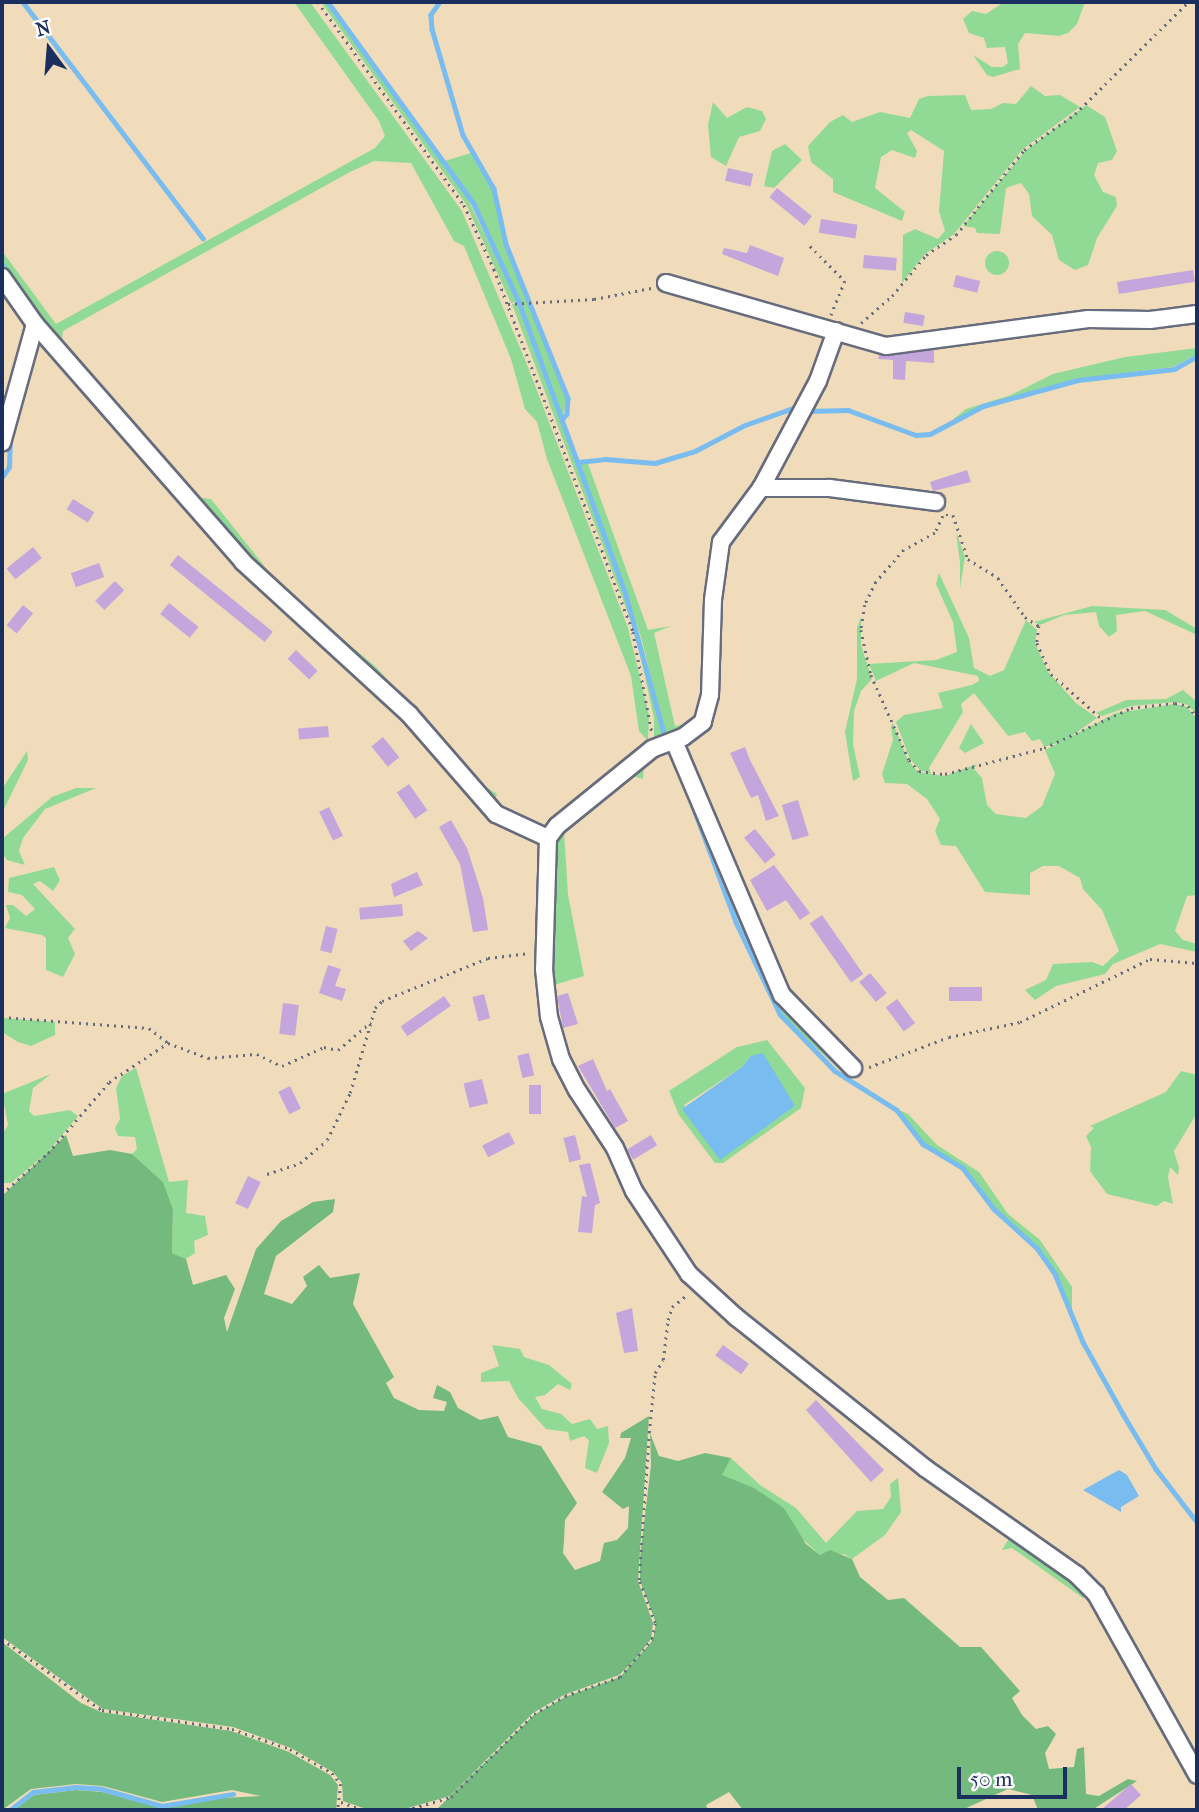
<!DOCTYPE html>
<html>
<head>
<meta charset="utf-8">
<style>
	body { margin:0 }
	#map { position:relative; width:1199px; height:1812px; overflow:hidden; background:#f0dcba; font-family:"IM FELL French Canon",serif }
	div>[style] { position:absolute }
	.green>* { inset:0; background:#91da95 }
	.round { border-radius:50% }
	.forest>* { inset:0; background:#74ba7e }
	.water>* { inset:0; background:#79bcef }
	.stream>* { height:4.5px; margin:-2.25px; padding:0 2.25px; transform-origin:2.25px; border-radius:2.25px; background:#79bcef }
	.building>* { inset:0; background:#c4a5dc; transform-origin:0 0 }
	.path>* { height:2.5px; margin-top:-1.25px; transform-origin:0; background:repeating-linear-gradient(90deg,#666c7e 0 2px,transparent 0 7px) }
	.roads { filter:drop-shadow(2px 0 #666c7e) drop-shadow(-2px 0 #666c7e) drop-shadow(0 2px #666c7e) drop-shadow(0 -2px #666c7e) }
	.minor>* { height:16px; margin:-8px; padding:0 8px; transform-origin:8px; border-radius:8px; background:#fff }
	span { translate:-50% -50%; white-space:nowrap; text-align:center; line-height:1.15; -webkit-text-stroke:5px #fff; paint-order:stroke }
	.frame { position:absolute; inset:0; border:4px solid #1b2f5e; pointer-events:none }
	.north { position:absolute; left:14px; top:14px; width:70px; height:70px; -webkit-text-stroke:5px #fff; paint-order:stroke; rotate:344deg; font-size:19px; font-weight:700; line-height:28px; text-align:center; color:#1b2f5e }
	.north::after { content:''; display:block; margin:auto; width:24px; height:32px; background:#1b2f5e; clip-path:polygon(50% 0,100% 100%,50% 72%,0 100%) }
	.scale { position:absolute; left:957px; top:1767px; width:110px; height:32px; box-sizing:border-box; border:4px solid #1b2f5e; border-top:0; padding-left:9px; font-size:21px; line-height:24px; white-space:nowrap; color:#1b2f5e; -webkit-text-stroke:5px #fff; paint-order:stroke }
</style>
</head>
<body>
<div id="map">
	<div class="green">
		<div style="clip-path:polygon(294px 2px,310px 2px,462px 211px,526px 362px,628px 628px,649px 715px,648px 741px,639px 731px,631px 676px,547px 459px,537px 422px,525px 409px,511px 359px,464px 246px,454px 241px,411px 163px,374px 161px,350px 172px,63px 331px,62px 340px,160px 457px,201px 498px,211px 499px,281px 587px,376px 667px,483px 785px,497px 794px,493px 806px,379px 676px,262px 574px,38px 325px,2px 273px,2px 266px,45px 324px,2px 261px,2px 251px,56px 324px,375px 148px,385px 136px,379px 121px)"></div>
		<div style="clip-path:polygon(321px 2px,326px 2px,464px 191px,517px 302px,511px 303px,466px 204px)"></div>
		<div style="clip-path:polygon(1004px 2px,1085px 2px,1077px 24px,1068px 33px,1059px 36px,1025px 33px,1018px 44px,1020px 69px,993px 77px,987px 75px,973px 55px,992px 67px,1003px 67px,1008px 63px,1005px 47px,987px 48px,984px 38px,969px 33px,963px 19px,972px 11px,986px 14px)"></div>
		<div style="clip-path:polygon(1031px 86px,1045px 96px,1060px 95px,1080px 107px,1023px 149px,954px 234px,925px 254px,902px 283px,903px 235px,915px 229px,938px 239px,945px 231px,939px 211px,944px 151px,911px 130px,907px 133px,917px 151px,915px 158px,892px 150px,881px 157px,875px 188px,905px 212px,902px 221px,833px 192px,833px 179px,811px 162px,808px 146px,830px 122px,843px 115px,852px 122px,880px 112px,910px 118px,919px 99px,928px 96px,965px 95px,971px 110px,991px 109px,1003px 103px,1016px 104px)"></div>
		<div style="clip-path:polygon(713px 102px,727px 118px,747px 107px,762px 111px,766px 119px,760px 131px,739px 137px,726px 166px,711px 157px,708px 125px)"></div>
		<div style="clip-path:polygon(1086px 105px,1105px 117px,1117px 151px,1112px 160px,1098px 163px,1094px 175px,1103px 192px,1116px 197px,1117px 206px,1097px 238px,1088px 265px,1075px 270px,1059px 260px,1052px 235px,1032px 216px,1029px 194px,1021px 183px,1006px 188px,1000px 234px,977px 233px,975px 228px,963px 226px,1025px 151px)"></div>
		<div style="clip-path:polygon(785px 144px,802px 160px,774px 188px,764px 186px,772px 151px)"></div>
		<div style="clip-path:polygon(474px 152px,494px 189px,505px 244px,567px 398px,562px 419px,520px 302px,475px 204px,445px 161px)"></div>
		<div class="round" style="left:985px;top:251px;width:24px;height:24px"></div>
		<div style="clip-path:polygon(517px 303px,639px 637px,665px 741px,654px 740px,654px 718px,635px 632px,512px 304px)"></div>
		<div style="clip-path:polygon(1197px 348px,1197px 354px,1173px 367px,1078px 379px,983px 405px,941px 429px,966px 409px,1011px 395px,1053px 374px,1125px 357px)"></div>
		<div style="clip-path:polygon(580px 464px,588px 464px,648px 630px,671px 626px,654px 633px,675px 726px,682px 725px,685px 734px,667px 742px,641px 637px)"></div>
		<div style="clip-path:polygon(956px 532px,965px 557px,960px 588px,960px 563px)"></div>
		<div style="clip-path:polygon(939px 573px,969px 638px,974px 668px,990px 676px,1004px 670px,1026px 620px,1037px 630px,1035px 643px,1048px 672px,1076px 703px,1097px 718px,1064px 741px,1044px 747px,1040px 739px,1032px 741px,1025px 732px,1008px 736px,974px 693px,961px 704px,963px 712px,929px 768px,931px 774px,920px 770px,910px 759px,896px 722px,904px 715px,943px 708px,938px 693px,972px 685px,979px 681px,978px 676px,914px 663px,876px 681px,869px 664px,936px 660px,957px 652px,953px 622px,936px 584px)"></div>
		<div style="clip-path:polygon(1092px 606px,1165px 610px,1197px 629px,1197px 635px,1145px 611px,1116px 615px,1117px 631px,1109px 637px,1099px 626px,1096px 612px,1064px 615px,1040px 625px,1034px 622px)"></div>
		<div style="clip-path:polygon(861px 617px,861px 645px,872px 679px,861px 691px,854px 711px,853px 744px,860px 777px,853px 781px,845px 732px,857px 679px,857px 628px)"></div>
		<div style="clip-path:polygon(1183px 690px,1197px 702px,1197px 715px,1188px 705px,1176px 702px,1131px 706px,1102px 716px,1096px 713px,1126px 700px,1166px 699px)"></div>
		<div style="clip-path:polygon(1175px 704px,1187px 707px,1197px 719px,1197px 895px,1187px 896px,1175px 931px,1183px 940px,1197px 944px,1197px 952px,1160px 944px,1113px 964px,1105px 974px,1056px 986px,1035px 1000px,1025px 990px,1046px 980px,1053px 964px,1092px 962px,1103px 966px,1119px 951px,1102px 910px,1083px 889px,1080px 878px,1059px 866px,1043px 866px,1030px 873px,1030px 895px,985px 892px,956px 846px,941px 845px,935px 831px,940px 819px,927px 799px,907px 784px,885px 783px,882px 774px,893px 740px,891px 727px,893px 723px,908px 760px,918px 772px,945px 776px,977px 764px,974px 769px,982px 778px,987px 805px,996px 814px,1026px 818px,1042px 806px,1055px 774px,1045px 750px,1116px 713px)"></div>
		<div style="clip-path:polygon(971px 724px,984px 743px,965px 753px,959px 748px)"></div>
		<div style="clip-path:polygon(27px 751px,28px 760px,2px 813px,2px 789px)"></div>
		<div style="clip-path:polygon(644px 763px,643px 779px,633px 776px,564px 832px,568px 895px,584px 976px,547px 987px,552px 841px)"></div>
		<div style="clip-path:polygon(76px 788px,96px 788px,45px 809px,23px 838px,19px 851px,25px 865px,7px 860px,2px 853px,2px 839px,52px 797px)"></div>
		<div style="clip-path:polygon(687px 789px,780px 996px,858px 1072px,849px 1078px,788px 1022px,762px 981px)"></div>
		<div style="clip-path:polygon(54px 867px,60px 880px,53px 891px,40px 881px,33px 884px,75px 929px,68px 938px,75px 954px,63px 977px,46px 970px,46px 938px,42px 935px,5px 928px,10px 918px,6px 905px,13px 905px,26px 916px,35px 909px,22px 895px,8px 892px,9px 878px)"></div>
		<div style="clip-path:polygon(2px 1018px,55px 1022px,55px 1035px,31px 1046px,18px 1042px,2px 1032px)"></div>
		<div style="clip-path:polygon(evenodd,767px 1040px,805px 1088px,801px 1108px,723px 1163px,715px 1163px,679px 1115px,669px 1091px,737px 1047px,767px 1040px,751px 1056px,795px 1106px,720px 1159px,684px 1105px,742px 1067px,751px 1056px)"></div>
		<div style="clip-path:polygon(136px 1068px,169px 1182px,188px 1180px,186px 1213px,205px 1216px,208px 1235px,194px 1241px,195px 1253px,186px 1259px,172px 1253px,173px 1209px,163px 1182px,132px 1154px,137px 1149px,135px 1137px,118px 1136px,115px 1128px,120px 1119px,116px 1088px,122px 1076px)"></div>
		<div style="clip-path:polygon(1181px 1071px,1197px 1075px,1197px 1113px,1174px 1151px,1179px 1168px,1178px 1175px,1170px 1167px,1168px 1177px,1173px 1204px,1164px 1201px,1157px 1206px,1107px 1194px,1090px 1171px,1091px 1147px,1086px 1136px,1094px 1128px,1090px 1126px,1166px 1092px)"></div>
		<div style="clip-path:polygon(51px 1074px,33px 1088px,29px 1111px,34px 1116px,70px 1110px,78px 1116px,47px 1153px,11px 1183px,2px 1183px,2px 1135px,8px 1125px,2px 1094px)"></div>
		<div style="clip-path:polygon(897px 1109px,908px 1114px,937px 1145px,979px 1172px,1008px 1214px,1040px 1240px,1072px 1287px,1072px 1310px,1038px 1248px,995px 1208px,963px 1167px,924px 1143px)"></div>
		<div style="clip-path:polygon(492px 1345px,520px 1349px,524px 1357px,549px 1365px,572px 1384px,570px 1390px,558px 1384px,545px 1395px,535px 1397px,542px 1409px,561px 1414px,572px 1424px,590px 1419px,597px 1429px,608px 1426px,609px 1443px,597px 1473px,585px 1468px,589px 1440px,584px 1436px,570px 1441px,568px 1432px,546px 1429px,518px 1398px,509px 1381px,481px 1382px,481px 1373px,499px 1366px)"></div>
		<div style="clip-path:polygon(731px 1458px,760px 1485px,796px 1508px,826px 1543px,857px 1511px,883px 1509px,891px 1497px,890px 1484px,898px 1478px,901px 1512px,885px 1535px,852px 1559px,844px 1554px,820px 1555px,796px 1533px,784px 1508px,721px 1475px)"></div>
		<div style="clip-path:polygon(1011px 1535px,1092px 1594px,1083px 1598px,1012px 1548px,1002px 1550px)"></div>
	</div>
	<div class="forest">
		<div style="clip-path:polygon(66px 1135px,73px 1156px,110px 1150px,132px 1154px,163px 1182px,173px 1209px,172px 1253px,186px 1259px,193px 1285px,226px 1275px,235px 1289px,224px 1318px,227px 1332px,256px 1249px,281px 1221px,313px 1202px,335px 1199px,333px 1212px,276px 1256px,264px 1294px,292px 1304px,307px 1286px,303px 1277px,319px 1265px,330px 1278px,360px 1273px,353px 1304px,394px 1377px,386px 1383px,394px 1398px,419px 1410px,444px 1411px,447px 1402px,433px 1398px,437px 1385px,450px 1392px,458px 1408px,480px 1420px,498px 1416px,508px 1437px,541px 1446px,577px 1503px,565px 1520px,564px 1540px,563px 1553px,575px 1570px,600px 1561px,604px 1543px,617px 1540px,628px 1528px,629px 1506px,623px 1509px,602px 1492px,625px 1458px,631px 1438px,620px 1438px,621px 1433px,649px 1416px,638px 1581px,653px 1623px,651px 1639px,634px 1661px,619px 1675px,564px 1695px,533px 1713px,450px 1796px,401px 1810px,369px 1810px,343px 1801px,342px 1783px,333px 1772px,291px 1748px,233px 1727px,103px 1709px,2px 1637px,2px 1196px)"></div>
		<div style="clip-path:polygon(650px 1433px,659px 1456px,678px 1461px,705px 1453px,731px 1458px,722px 1475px,754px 1488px,784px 1508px,806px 1544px,820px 1555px,830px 1550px,852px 1559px,860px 1577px,888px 1600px,904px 1598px,960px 1647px,981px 1647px,1020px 1691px,1012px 1698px,1022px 1715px,1036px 1729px,1048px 1726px,1056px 1734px,1045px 1753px,1049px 1769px,1074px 1767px,1077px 1749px,1084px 1747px,1086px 1794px,1099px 1796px,1128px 1779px,1137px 1781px,1092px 1810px,1038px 1810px,1032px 1795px,1008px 1789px,962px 1810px,743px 1810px,729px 1792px,706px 1805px,708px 1810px,436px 1810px,534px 1715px,565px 1697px,620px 1677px,653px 1640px,656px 1623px,640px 1581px,640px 1558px,651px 1465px)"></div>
		<div style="clip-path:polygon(2px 1642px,81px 1703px,101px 1712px,231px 1731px,289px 1752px,330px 1775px,338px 1785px,336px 1810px,14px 1810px,34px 1795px,76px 1790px,102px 1792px,162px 1808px,204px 1799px,261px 1796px,232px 1790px,162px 1802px,103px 1786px,76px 1784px,31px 1789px,2px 1810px)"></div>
	</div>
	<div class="water">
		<div style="clip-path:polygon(763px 1053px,795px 1106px,720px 1160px,682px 1109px,742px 1067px,751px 1056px)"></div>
		<div style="clip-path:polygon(1119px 1470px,1127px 1475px,1139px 1496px,1121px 1507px,1121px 1512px,1083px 1490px)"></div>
	</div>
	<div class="stream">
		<div style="left:23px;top:2px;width:297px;rotate:52.7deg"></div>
		<div style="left:328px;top:2px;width:249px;rotate:54.1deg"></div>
		<div style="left:474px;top:204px;width:108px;rotate:65.3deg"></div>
		<div style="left:519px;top:302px;width:312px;rotate:69.9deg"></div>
		<div style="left:626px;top:595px;width:150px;rotate:74.6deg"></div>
		<div style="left:440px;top:2px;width:16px;rotate:125deg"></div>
		<div style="left:431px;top:15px;width:14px;rotate:86deg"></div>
		<div style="left:432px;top:29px;width:110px;rotate:73.7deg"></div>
		<div style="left:463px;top:135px;width:62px;rotate:60.1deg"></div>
		<div style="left:494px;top:189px;width:56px;rotate:77.7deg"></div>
		<div style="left:506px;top:244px;width:166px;rotate:68.1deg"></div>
		<div style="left:568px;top:398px;width:16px;rotate:94deg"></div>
		<div style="left:567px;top:414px;width:8px;rotate:130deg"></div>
		<div style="left:2px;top:264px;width:12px;rotate:55deg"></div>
		<div style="left:22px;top:292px;width:38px;rotate:55deg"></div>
		<div style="left:806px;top:411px;width:42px;rotate:-1.4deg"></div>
		<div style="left:848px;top:410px;width:72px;rotate:20.2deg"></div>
		<div style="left:916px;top:435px;width:14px;rotate:-4deg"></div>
		<div style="left:930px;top:434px;width:60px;rotate:-27.8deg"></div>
		<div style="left:983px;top:406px;width:98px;rotate:-15.3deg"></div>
		<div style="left:1078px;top:380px;width:97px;rotate:-6.5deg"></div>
		<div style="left:1174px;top:369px;width:26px;rotate:-29deg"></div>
		<div style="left:578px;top:462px;width:27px;rotate:-6deg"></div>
		<div style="left:605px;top:459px;width:50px;rotate:4.6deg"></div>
		<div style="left:655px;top:463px;width:42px;rotate:-16.7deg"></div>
		<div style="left:695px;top:451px;width:56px;rotate:-27.5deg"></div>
		<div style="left:745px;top:425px;width:57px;rotate:-19.4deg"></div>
		<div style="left:2px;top:477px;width:12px;rotate:-55deg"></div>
		<div style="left:9px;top:467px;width:25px;rotate:-88deg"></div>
		<div style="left:687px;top:790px;width:141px;rotate:69.6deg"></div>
		<div style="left:736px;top:922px;width:102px;rotate:64.4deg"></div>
		<div style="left:780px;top:1014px;width:79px;rotate:46deg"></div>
		<div style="left:835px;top:1071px;width:73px;rotate:32.2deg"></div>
		<div style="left:897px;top:1110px;width:43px;rotate:52.6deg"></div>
		<div style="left:923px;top:1144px;width:47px;rotate:31deg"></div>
		<div style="left:963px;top:1168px;width:51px;rotate:52.9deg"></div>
		<div style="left:994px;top:1209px;width:58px;rotate:42.2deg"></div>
		<div style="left:1037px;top:1248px;width:32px;rotate:55deg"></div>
		<div style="left:1055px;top:1274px;width:74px;rotate:67.6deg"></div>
		<div style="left:1083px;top:1342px;width:82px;rotate:60.9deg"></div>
		<div style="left:1123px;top:1414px;width:64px;rotate:59deg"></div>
		<div style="left:1156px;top:1469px;width:67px;rotate:52.3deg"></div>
		<div style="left:10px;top:1810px;width:29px;rotate:-38deg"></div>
		<div style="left:33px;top:1792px;width:43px;rotate:-6.6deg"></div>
		<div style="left:76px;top:1787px;width:26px;rotate:4deg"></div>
		<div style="left:102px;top:1789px;width:62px;rotate:15.8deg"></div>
		<div style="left:162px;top:1806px;width:72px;rotate:-9.6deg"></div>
	</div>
	<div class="building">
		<div style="left:728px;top:168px;width:26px;height:13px;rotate:13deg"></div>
		<div style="left:777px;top:188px;width:45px;height:12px;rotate:39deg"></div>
		<div style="left:821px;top:219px;width:37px;height:14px;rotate:9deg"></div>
		<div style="clip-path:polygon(750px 245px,784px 258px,778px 276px,722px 254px,724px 248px,747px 253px)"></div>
		<div style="left:864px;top:255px;width:33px;height:13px;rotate:5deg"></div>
		<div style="left:1193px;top:270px;width:12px;height:77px;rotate:81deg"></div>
		<div style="left:956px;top:275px;width:25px;height:12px;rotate:14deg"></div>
		<div style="left:905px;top:312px;width:20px;height:11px;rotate:9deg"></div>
		<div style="clip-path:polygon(934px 350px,934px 363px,906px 361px,905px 380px,893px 379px,893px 360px,878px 359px,879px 355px)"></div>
		<div style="clip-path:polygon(967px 470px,971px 482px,933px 491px,930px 482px)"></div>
		<div style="left:73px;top:499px;width:25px;height:12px;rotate:32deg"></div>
		<div style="left:33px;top:547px;width:14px;height:34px;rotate:51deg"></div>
		<div style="left:178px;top:555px;width:122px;height:13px;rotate:39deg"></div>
		<div style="left:99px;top:563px;width:15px;height:30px;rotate:70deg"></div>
		<div style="left:115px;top:581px;width:13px;height:28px;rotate:45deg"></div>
		<div style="left:169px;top:603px;width:38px;height:14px;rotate:39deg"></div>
		<div style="left:23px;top:605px;width:13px;height:26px;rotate:39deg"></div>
		<div style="left:296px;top:650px;width:30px;height:12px;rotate:44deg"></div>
		<div style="left:328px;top:726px;width:11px;height:30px;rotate:85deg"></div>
		<div style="left:383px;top:737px;width:26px;height:15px;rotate:51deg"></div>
		<div style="clip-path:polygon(745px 747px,750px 760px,779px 816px,766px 821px,758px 795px,751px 798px,730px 753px)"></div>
		<div style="left:409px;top:784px;width:32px;height:15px;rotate:55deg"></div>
		<div style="left:798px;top:800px;width:37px;height:17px;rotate:73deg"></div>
		<div style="left:329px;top:807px;width:32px;height:11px;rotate:64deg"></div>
		<div style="clip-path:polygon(451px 820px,467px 848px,483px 898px,488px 930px,473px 932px,460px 864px,439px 827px)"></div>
		<div style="left:755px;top:829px;width:33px;height:14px;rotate:51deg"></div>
		<div style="clip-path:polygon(774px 865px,810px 913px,800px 920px,786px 900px,767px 911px,750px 880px)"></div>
		<div style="clip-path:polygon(417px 872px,423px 885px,394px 897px,391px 884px)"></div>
		<div style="left:402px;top:904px;width:12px;height:43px;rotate:85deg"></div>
		<div style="left:822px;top:915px;width:72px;height:15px;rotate:55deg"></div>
		<div style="left:326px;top:926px;width:12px;height:25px;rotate:14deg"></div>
		<div style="clip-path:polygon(418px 931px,428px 938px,411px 951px,403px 941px)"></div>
		<div style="clip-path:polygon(328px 965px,341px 969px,335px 986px,346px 989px,342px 1001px,319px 993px)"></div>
		<div style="left:870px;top:973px;width:26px;height:14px;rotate:50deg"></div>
		<div style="left:949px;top:987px;width:33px;height:14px"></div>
		<div style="clip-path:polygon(568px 993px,578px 1024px,563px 1028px,557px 996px)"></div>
		<div style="left:484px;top:994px;width:25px;height:12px;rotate:76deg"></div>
		<div style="left:444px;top:996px;width:12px;height:53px;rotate:55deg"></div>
		<div style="left:897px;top:999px;width:30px;height:14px;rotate:53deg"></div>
		<div style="left:283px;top:1003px;width:16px;height:31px;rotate:7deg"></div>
		<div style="left:529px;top:1053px;width:23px;height:12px;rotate:77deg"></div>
		<div style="clip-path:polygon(593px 1059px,607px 1091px,610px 1089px,628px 1121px,615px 1128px,578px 1066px)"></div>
		<div style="left:482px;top:1079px;width:25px;height:19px;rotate:76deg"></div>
		<div style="left:529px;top:1085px;width:12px;height:29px"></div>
		<div style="left:290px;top:1086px;width:25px;height:13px;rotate:64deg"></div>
		<div style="left:509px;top:1132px;width:13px;height:30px;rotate:63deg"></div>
		<div style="left:575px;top:1135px;width:25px;height:12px;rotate:76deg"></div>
		<div style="left:651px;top:1135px;width:12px;height:28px;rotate:59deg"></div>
		<div style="clip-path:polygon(590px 1163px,600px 1203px,595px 1205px,592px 1233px,578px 1232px,582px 1196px,587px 1197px,579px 1165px)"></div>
		<div style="left:248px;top:1176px;width:14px;height:30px;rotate:25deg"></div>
		<div style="clip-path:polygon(632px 1308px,638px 1351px,624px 1353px,616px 1313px)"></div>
		<div style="left:723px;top:1345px;width:32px;height:13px;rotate:36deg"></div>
		<div style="clip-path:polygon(816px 1400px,884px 1470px,871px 1482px,806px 1410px)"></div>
		<div style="clip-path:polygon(1131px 1784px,1141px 1795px,1124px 1810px,1101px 1810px)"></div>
	</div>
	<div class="path">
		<div style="left:318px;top:2px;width:250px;rotate:54.3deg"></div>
		<div style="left:464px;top:205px;width:71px;rotate:64.9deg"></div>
		<div style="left:494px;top:269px;width:389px;rotate:69deg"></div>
		<div style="left:633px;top:632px;width:103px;rotate:79.3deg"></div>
		<div style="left:810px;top:246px;width:49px;rotate:45deg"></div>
		<div style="left:845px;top:281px;width:37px;rotate:112deg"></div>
		<div style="left:508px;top:304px;width:86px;rotate:-3.3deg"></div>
		<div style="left:594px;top:299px;width:58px;rotate:-10.9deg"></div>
		<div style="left:861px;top:323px;width:41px;rotate:-41.1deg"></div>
		<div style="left:892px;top:296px;width:53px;rotate:-50.3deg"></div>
		<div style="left:926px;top:255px;width:36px;rotate:-34deg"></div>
		<div style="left:956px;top:235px;width:109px;rotate:-51.3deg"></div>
		<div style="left:1024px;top:150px;width:62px;rotate:-35.2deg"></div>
		<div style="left:1075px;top:114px;width:159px;rotate:-44.7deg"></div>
		<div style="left:946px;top:515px;width:7px"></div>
		<div style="left:953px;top:515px;width:46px;rotate:71.2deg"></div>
		<div style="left:968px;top:559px;width:36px;rotate:32deg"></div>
		<div style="left:998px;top:578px;width:47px;rotate:55.3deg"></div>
		<div style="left:1025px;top:617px;width:17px;rotate:33deg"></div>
		<div style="left:1039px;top:626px;width:17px;rotate:97deg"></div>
		<div style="left:1037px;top:643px;width:34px;rotate:66deg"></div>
		<div style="left:1051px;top:674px;width:67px;rotate:41.3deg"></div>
		<div style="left:943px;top:516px;width:19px;rotate:115deg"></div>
		<div style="left:935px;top:533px;width:35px;rotate:151deg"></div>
		<div style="left:904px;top:550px;width:43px;rotate:131.2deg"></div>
		<div style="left:876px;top:582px;width:25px;rotate:116deg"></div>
		<div style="left:865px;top:605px;width:25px;rotate:99deg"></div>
		<div style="left:861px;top:630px;width:46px;rotate:77.5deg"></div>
		<div style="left:871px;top:675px;width:93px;rotate:65.9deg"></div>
		<div style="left:909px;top:760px;width:15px;rotate:48deg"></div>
		<div style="left:919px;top:771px;width:26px;rotate:7deg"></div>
		<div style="left:945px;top:774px;width:102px;rotate:-14.7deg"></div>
		<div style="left:1044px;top:748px;width:96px;rotate:-24.7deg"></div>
		<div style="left:1131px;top:708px;width:44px;rotate:-6.5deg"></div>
		<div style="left:1175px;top:703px;width:13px;rotate:13deg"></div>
		<div style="left:1188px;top:706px;width:14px;rotate:51deg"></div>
		<div style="left:2px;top:1017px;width:147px;rotate:4.3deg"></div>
		<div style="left:149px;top:1028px;width:24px;rotate:38deg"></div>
		<div style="left:869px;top:1067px;width:85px;rotate:-20.6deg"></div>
		<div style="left:949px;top:1037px;width:73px;rotate:-11.9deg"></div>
		<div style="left:1020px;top:1022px;width:144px;rotate:-25.9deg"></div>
		<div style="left:1150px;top:959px;width:47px;rotate:4.9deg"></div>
		<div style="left:267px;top:1174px;width:35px;rotate:-18deg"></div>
		<div style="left:300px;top:1163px;width:35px;rotate:-40deg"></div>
		<div style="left:327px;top:1140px;width:52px;rotate:-63.9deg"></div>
		<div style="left:350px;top:1093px;width:89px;rotate:-73.6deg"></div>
		<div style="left:375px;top:1008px;width:10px;rotate:-45deg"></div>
		<div style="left:382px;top:1001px;width:114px;rotate:-22.1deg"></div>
		<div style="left:488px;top:958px;width:42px;rotate:-6.8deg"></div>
		<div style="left:2px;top:1194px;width:62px;rotate:-41.7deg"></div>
		<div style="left:48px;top:1153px;width:94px;rotate:-49.3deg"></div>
		<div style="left:109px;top:1082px;width:71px;rotate:-33.5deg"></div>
		<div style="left:168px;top:1043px;width:43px;rotate:20.6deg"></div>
		<div style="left:208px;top:1058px;width:49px;rotate:-4.7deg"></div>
		<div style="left:257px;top:1054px;width:28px;rotate:26deg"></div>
		<div style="left:282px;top:1066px;width:46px;rotate:-24.3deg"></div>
		<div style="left:324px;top:1047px;width:14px;rotate:12deg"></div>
		<div style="left:338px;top:1050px;width:43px;rotate:-40.3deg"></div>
		<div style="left:2px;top:1639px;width:123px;rotate:35.4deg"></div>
		<div style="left:102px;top:1710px;width:131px;rotate:8.3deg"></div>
		<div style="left:232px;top:1729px;width:61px;rotate:19deg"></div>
		<div style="left:290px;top:1749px;width:48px;rotate:29.7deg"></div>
		<div style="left:332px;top:1773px;width:14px;rotate:51deg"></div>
		<div style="left:341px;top:1784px;width:26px;rotate:97deg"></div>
		<div style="left:341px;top:1802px;width:24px;rotate:19deg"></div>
		<div style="left:406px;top:1810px;width:47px;rotate:-16.1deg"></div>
		<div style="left:451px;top:1797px;width:117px;rotate:-45deg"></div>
		<div style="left:534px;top:1714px;width:36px;rotate:-30deg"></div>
		<div style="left:565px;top:1696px;width:58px;rotate:-19.1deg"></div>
		<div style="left:620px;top:1677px;width:50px;rotate:-49.9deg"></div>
		<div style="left:652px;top:1639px;width:16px;rotate:-79deg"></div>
		<div style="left:655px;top:1623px;width:46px;rotate:-110.4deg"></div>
		<div style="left:639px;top:1580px;width:147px;rotate:-86.1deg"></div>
		<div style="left:649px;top:1433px;width:60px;rotate:-84.3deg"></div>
		<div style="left:655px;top:1373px;width:15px;rotate:-58deg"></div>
		<div style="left:663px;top:1360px;width:40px;rotate:-82.9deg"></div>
		<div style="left:668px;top:1320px;width:14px;rotate:-73deg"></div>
		<div style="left:672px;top:1307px;width:21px;rotate:-39deg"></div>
	</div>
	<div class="roads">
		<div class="minor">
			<div style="left:2px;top:277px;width:57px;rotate:54.9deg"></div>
			<div style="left:35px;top:324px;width:123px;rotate:105.5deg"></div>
			<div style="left:666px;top:283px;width:229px;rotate:16deg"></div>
			<div style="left:886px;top:346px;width:204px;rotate:-7.6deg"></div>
			<div style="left:1088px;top:319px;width:62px;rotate:0.9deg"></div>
			<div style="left:1150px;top:320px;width:47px;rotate:-7.3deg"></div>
			<div style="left:35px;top:324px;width:316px;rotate:48.8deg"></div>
			<div style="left:243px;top:562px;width:225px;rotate:42.5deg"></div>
			<div style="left:409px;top:714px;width:133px;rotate:49deg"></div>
			<div style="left:496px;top:814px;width:57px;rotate:24.8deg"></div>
			<div style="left:836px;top:331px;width:53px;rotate:109.8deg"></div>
			<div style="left:818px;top:381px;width:121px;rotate:118deg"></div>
			<div style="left:761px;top:488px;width:67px;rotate:126.5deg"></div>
			<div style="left:721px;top:542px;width:59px;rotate:97.9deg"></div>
			<div style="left:713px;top:600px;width:95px;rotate:91.8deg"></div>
			<div style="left:710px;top:695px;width:28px;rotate:105deg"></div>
			<div style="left:703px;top:722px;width:25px;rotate:143deg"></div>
			<div style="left:683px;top:737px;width:33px;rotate:159deg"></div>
			<div style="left:652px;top:749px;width:122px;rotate:141deg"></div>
			<div style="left:557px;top:826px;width:15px;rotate:127deg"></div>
			<div style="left:548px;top:838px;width:131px;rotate:91.7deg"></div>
			<div style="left:544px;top:969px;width:48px;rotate:84.1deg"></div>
			<div style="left:549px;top:1017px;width:44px;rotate:74.1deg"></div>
			<div style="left:561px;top:1059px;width:35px;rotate:63deg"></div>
			<div style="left:577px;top:1090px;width:69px;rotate:56.8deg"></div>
			<div style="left:615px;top:1148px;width:47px;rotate:66.2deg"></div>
			<div style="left:634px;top:1191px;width:100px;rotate:56.5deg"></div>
			<div style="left:689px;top:1274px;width:64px;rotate:42.5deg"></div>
			<div style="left:736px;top:1317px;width:242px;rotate:38.6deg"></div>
			<div style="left:925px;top:1468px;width:186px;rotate:35.1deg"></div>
			<div style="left:1077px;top:1575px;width:27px;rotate:45deg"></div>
			<div style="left:1096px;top:1594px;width:207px;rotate:60.8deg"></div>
			<div style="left:761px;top:488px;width:69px"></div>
			<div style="left:830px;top:488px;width:107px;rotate:7.5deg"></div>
			<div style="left:674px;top:741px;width:276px;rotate:67deg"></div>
			<div style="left:782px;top:995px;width:102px;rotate:45.8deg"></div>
		</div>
	</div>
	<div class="frame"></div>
	<div class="north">N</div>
	<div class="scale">50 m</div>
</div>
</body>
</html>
